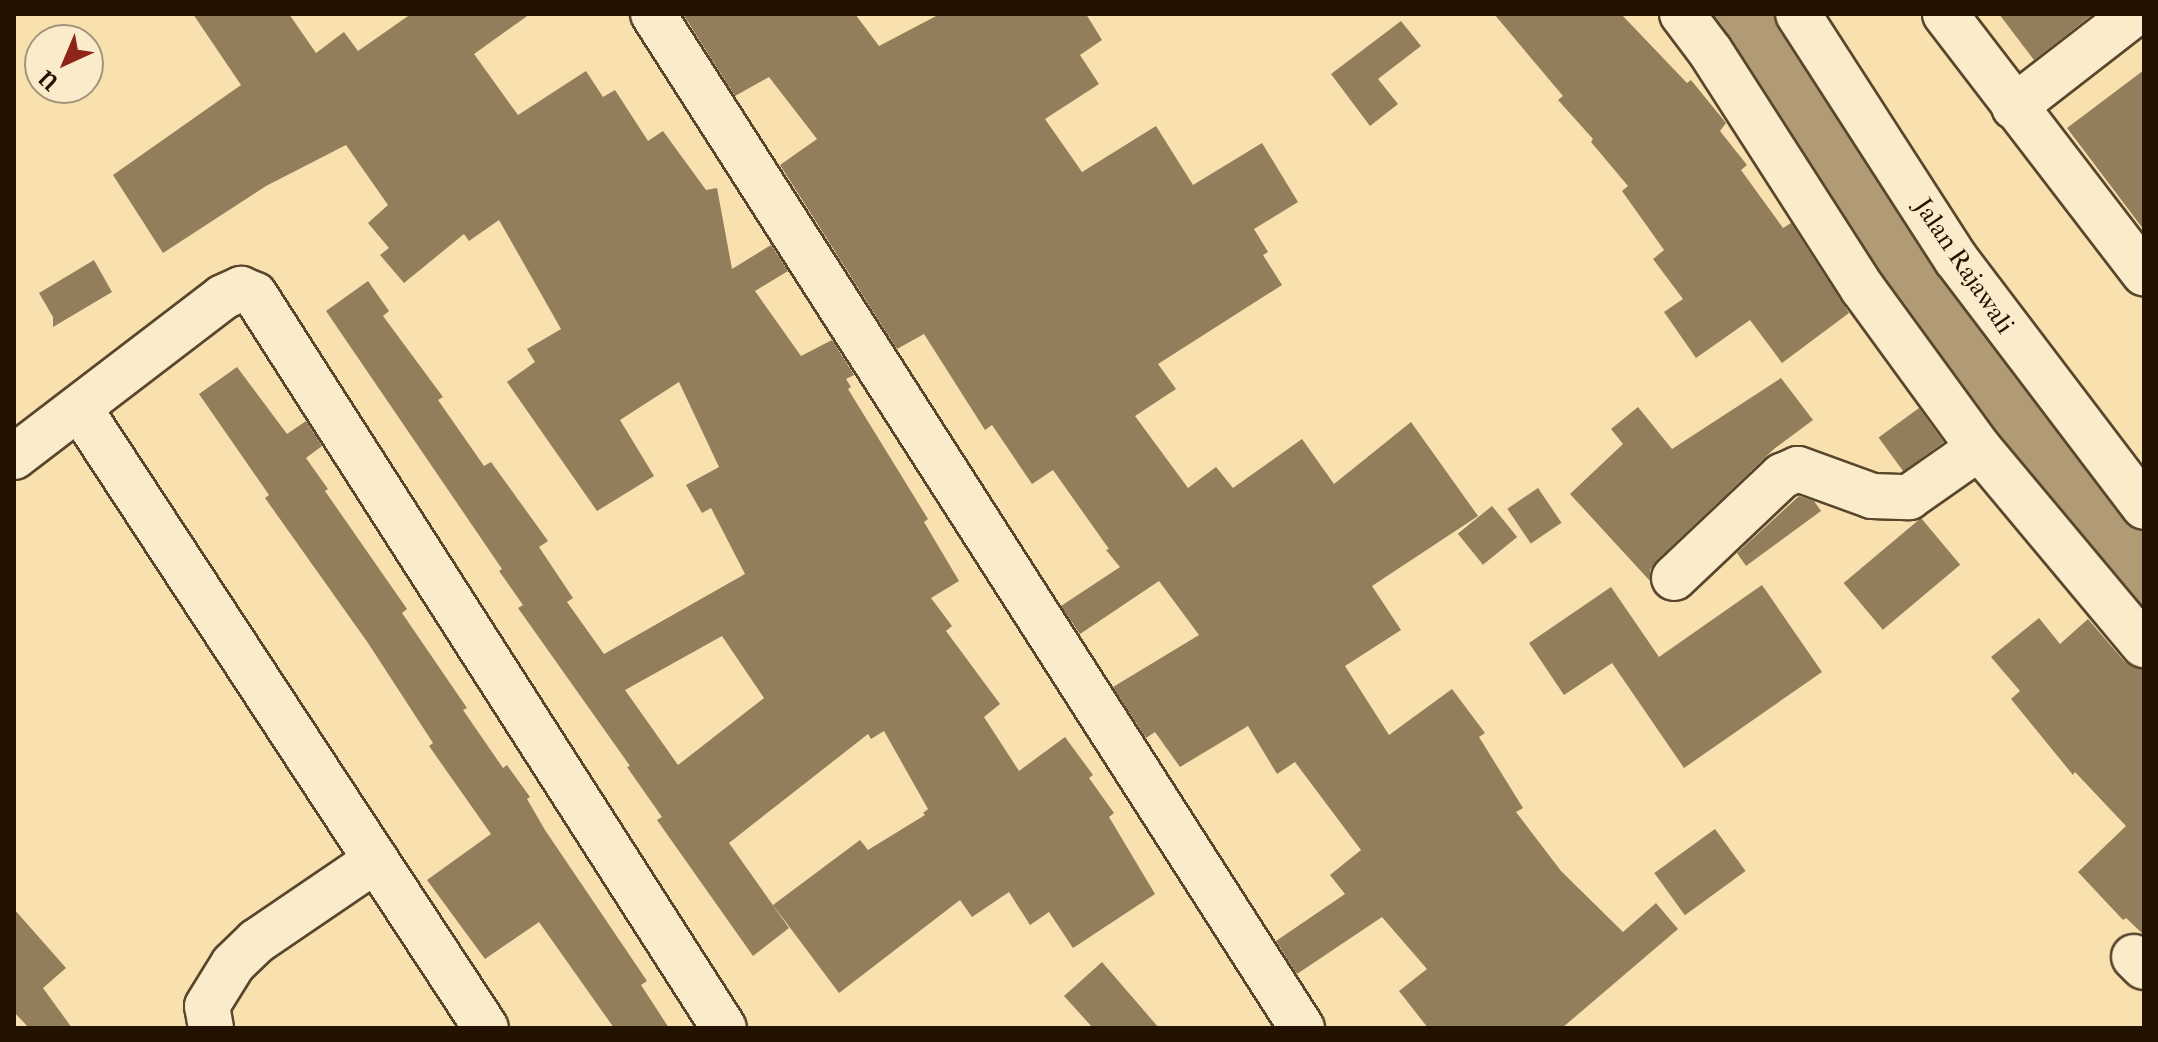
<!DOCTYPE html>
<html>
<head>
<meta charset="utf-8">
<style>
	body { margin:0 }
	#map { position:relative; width:2158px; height:1042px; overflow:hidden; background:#f8e1af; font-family:"IM FELL French Canon",serif }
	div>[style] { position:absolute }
	.river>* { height:74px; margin:-37px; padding:0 37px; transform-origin:37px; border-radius:37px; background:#b09b74 }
	.building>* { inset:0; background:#927e5b; transform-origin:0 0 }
	.roads { filter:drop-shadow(2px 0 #59462c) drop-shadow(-2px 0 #59462c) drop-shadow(0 2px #59462c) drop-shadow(0 -2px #59462c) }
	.minor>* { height:44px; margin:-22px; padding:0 22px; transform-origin:22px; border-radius:22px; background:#faeccb }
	span { translate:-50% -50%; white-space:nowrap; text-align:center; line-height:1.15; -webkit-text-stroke:6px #faeccb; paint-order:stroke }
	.street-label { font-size:26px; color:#241200 }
	.frame { position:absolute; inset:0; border:16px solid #241200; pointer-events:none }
	.north { position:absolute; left:24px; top:24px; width:80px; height:80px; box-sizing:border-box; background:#faeccb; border:2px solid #a4957a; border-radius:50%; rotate:224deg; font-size:22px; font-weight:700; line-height:32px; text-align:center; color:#241200 }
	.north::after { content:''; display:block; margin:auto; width:28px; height:36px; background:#8f2418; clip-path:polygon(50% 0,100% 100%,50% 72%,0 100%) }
</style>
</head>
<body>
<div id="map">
	<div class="river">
		<div style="left:1744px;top:14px;width:694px;rotate:54.8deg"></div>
	</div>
	<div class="building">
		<div style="clip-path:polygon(evenodd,193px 14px,289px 14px,316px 53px,344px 32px,358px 51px,411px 14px,530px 14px,474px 54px,518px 115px,586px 71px,603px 97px,615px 90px,648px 141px,663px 131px,706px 190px,717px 188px,732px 269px,771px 245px,788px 271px,755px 291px,801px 356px,832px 340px,854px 375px,846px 379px,851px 387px,848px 389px,928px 519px,924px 522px,959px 581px,931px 598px,952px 626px,946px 631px,1000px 704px,984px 717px,1019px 771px,1065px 737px,1093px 775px,1089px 778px,1114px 813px,1109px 817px,1155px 894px,1073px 948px,1049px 912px,1030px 925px,1009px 892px,972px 917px,960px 900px,839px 993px,773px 905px,860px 840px,868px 850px,925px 815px,923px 813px,928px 809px,884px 731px,871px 739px,868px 734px,729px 843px,789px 928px,753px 956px,657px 820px,662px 817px,627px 767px,630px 766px,518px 608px,523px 605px,499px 571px,502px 569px,326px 311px,368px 281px,389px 311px,383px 316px,443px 397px,438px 400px,484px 466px,491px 462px,548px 541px,539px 547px,573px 598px,567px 602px,604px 654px,745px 574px,711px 508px,702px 513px,686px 485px,719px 467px,679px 382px,620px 420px,654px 476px,597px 511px,507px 382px,535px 362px,527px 349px,561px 329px,499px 220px,469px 241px,464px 234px,404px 283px,380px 255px,389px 248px,368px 223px,388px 205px,346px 145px,266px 186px,163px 253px,113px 175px,241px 85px,193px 14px,722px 636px,764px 698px,678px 765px,625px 690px,722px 636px)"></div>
		<div style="clip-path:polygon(683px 14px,855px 14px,879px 46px,940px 14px,1086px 14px,1102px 40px,1080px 55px,1099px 84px,1045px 119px,1082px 172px,1156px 126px,1193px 185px,1262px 143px,1298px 202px,1254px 229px,1268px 252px,1263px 255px,1282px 285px,1158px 364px,1176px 389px,1135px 416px,1188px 488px,1216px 467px,1233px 488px,1302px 439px,1334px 484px,1411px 422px,1478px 516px,1372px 586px,1401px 630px,1345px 666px,1389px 735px,1452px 689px,1485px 733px,1479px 737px,1523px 808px,1516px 812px,1561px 871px,1623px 932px,1656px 903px,1678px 929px,1562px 1028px,1428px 1028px,1399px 991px,1427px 969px,1382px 917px,1297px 974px,1276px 941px,1345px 894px,1330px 875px,1361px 850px,1295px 762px,1277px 774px,1248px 726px,1180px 767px,1155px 732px,1146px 738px,1113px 687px,1199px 635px,1159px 581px,1080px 634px,1061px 606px,1120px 567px,1106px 550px,1109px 549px,1053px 470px,1032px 484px,992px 425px,985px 430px,924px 334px,897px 349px,780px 165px,817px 139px,769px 77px,735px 96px)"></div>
		<div style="clip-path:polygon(1494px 14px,1621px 14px,1687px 83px,1691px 80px,1726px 123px,1720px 131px,1747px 165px,1741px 170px,1783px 228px,1791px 223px,1849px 313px,1782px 363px,1750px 320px,1696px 358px,1664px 312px,1683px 299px,1653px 259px,1664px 250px,1622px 191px,1628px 186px,1591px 142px,1593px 139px,1558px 100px,1563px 96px)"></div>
		<div style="clip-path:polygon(1999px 14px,2093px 14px,2034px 60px)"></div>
		<div style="clip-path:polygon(1401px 21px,1421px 46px,1378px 79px,1398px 104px,1370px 126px,1331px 74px)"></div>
		<div style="clip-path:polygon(2144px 70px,2144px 230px,2067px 128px)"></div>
		<div style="clip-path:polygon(94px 260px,112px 292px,53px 327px,53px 317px,39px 293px)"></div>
		<div style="clip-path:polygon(237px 367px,287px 434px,306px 421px,322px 446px,306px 458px,328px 489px,325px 491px,407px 609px,402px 613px,467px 708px,463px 710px,503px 768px,507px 765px,530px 797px,527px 799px,545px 830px,647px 981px,641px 985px,669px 1028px,614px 1028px,539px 922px,485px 959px,427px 880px,491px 834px,429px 746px,433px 743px,368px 643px,265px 498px,269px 495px,199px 394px)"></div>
		<div style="clip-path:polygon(1781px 378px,1813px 420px,1774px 449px,1657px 560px,1650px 570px,1650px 581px,1570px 494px,1623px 444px,1611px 429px,1638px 407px,1672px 449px)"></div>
		<div style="left:1919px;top:408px;width:42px;height:50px;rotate:54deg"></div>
		<div style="left:1538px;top:488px;width:42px;height:37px;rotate:56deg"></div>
		<div style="clip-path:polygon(1799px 496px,1814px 501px,1821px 511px,1746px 566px,1737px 553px)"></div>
		<div style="left:1492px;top:506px;width:40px;height:44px;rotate:51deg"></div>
		<div style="left:1921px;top:518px;width:61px;height:101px;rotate:50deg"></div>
		<div style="clip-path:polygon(1762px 585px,1822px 672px,1684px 768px,1612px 663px,1564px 695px,1529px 643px,1611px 587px,1659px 657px)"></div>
		<div style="clip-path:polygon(2039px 618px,2060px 644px,2088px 619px,2125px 662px,2144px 669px,2144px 935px,2126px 918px,2123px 920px,2078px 872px,2126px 826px,2075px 772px,2073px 775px,2011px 699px,2020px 691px,1991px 657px)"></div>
		<div style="left:1715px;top:829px;width:52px;height:75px;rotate:54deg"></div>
		<div style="clip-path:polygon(14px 909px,66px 968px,43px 988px,72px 1028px,29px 1028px,14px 1012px)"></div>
		<div style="clip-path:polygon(1102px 962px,1159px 1028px,1093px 1028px,1064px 996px)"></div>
	</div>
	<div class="roads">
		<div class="minor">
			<div style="left:653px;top:14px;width:1204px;rotate:57.38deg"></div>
			<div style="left:1682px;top:14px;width:46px;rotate:52.9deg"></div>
			<div style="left:1710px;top:51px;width:283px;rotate:57.3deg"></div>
			<div style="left:1863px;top:289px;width:197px;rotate:53.9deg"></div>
			<div style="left:1979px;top:448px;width:257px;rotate:50.1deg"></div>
			<div style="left:1798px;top:14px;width:292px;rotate:57.2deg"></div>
			<div style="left:1956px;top:259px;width:311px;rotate:52.8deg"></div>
			<div style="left:1945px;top:14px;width:327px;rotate:52.5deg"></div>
			<div style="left:2014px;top:107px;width:152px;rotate:-37.8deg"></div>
			<div style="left:80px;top:409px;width:740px;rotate:56.74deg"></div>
			<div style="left:14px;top:457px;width:263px;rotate:-37.4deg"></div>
			<div style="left:223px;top:297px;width:20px;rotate:-24deg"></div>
			<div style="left:241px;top:289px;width:15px;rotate:23deg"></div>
			<div style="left:255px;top:295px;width:870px;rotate:57.39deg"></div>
			<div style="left:1674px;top:578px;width:149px;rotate:-43.4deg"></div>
			<div style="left:1782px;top:476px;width:17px;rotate:-24deg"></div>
			<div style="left:1798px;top:469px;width:79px;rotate:20deg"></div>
			<div style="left:1872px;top:496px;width:37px;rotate:2deg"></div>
			<div style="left:1909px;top:497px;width:85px;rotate:-35deg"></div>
			<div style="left:2134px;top:957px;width:14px;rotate:45deg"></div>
			<div style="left:211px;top:1028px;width:22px;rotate:-100deg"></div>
			<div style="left:207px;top:1006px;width:49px;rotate:-58.2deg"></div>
			<div style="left:233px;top:964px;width:33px;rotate:-44deg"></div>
			<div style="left:257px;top:941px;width:144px;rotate:-34.2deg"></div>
		</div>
	</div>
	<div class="street-label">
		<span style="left:1964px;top:266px;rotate:56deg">Jalan Rajawali</span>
	</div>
	<div class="frame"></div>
	<div class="north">U</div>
</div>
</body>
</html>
